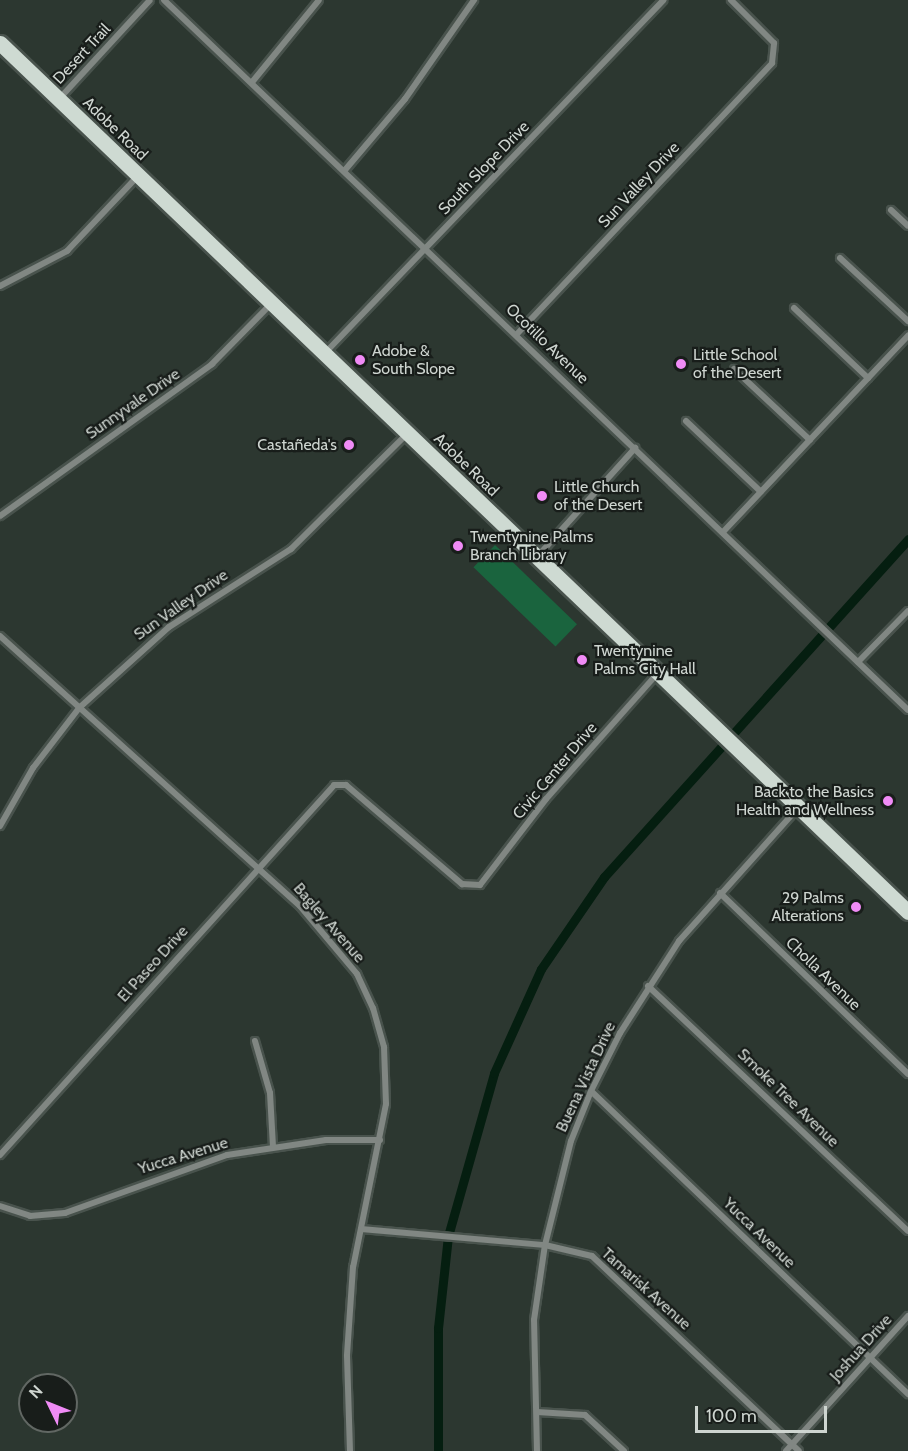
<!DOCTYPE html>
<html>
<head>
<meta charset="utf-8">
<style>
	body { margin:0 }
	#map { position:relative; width:908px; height:1451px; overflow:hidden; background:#2c3730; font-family:Cabin,sans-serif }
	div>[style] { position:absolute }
	.green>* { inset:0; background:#1a643e; transform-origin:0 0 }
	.canal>* { height:9px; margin:-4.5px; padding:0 4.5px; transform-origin:4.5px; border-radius:4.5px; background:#051e10 }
	.roads { filter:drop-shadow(2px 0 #49534d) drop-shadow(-2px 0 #49534d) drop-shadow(0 2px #49534d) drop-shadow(0 -2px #49534d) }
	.minor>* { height:6px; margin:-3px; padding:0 3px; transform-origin:3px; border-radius:3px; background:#818783 }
	.primary>* { height:15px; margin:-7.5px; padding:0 7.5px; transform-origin:7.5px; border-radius:7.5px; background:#cedad2 }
	.dots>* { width:16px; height:16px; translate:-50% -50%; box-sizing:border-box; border:3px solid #181d1a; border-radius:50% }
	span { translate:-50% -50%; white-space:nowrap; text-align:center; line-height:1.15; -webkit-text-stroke:4.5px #181d1a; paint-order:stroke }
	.street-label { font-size:16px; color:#ced5d0 }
	.poi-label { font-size:16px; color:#ced5d0 }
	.left { translate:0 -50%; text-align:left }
	.right { translate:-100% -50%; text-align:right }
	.north { position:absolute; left:18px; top:1373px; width:60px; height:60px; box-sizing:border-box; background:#181d1a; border:2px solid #616763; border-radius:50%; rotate:313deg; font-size:16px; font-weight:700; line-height:24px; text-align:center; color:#ced5d0 }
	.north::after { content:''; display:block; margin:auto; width:21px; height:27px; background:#f08bf6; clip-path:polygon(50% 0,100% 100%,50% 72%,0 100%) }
	.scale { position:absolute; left:695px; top:1406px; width:132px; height:27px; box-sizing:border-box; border:3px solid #ced5d0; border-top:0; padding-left:8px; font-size:18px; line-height:21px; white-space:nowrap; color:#ced5d0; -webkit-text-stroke:4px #181d1a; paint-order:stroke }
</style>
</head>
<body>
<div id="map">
	<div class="green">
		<div style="left:495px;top:545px;width:114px;height:31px;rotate:44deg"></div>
	</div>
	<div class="canal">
		<div style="left:438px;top:1451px;width:123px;rotate:-90deg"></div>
		<div style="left:438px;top:1328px;width:93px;rotate:-83.8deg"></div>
		<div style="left:448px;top:1236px;width:169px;rotate:-74.2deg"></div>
		<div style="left:494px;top:1073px;width:114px;rotate:-65.7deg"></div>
		<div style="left:541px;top:969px;width:112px;rotate:-55.6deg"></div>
		<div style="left:604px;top:877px;width:455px;rotate:-48deg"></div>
	</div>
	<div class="roads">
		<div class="minor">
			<div style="left:164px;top:0;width:1028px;rotate:43.66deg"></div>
			<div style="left:253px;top:81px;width:104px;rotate:-50.8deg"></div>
			<div style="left:59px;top:99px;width:134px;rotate:-47.4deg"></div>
			<div style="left:345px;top:170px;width:93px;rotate:-49.8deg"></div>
			<div style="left:405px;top:99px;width:121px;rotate:-55.1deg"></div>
			<div style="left:891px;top:210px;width:23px;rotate:43deg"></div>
			<div style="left:840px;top:258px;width:93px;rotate:42.8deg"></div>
			<div style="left:0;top:286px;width:76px;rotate:-27.6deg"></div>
			<div style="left:67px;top:251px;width:103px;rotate:-46.6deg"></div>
			<div style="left:794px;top:308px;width:102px;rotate:43.4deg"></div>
			<div style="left:517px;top:334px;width:372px;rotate:-46.7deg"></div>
			<div style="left:772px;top:63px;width:20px;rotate:-84deg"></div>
			<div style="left:774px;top:43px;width:61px;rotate:-135deg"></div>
			<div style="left:325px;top:353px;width:489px;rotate:-46.2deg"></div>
			<div style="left:734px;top:369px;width:104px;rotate:43.1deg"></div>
			<div style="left:686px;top:421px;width:103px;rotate:43.4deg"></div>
			<div style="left:0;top:516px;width:261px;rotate:-35.6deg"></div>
			<div style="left:212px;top:364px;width:84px;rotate:-45.5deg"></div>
			<div style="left:723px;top:532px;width:270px;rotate:-46.7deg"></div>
			<div style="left:537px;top:557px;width:147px;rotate:-48deg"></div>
			<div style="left:0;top:636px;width:404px;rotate:42deg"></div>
			<div style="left:300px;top:906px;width:89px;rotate:50deg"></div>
			<div style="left:357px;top:974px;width:38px;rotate:65deg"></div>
			<div style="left:373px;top:1008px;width:41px;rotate:74.2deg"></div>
			<div style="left:384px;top:1047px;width:57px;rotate:88deg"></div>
			<div style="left:386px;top:1104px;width:166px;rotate:101.4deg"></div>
			<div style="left:353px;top:1267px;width:89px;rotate:93.9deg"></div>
			<div style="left:347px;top:1356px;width:95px;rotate:88.2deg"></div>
			<div style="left:858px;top:662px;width:71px;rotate:-45.6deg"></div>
			<div style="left:0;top:826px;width:67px;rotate:-60.4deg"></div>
			<div style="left:33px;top:768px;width:76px;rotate:-52.5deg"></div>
			<div style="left:79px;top:708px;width:121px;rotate:-42deg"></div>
			<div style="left:169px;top:627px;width:145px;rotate:-32.6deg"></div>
			<div style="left:291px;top:549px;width:163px;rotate:-44.8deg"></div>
			<div style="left:720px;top:893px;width:261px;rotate:43.9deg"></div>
			<div style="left:648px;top:986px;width:357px;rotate:43.3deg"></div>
			<div style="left:255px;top:1041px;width:54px;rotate:73.9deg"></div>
			<div style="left:270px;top:1093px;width:54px;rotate:86.8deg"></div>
			<div style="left:591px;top:1091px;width:439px;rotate:43.7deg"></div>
			<div style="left:0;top:1155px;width:498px;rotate:-47.9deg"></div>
			<div style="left:334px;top:785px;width:12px"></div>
			<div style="left:346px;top:785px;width:153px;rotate:40.5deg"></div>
			<div style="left:462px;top:884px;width:18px;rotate:3deg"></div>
			<div style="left:480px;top:885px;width:108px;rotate:-52.5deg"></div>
			<div style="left:546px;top:799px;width:169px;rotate:-48.4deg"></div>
			<div style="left:0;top:1206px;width:32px;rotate:18deg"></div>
			<div style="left:30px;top:1216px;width:35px;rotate:-5deg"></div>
			<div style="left:65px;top:1213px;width:172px;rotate:-19.7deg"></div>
			<div style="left:227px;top:1155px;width:100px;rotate:-8.6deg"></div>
			<div style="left:326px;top:1140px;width:54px"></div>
			<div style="left:361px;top:1229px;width:185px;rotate:5deg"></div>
			<div style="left:545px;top:1245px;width:48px;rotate:13.2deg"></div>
			<div style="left:592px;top:1256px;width:284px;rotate:43.3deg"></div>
			<div style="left:537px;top:1412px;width:48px;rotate:3.6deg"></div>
			<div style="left:585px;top:1415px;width:53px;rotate:42.7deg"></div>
			<div style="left:537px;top:1451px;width:131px;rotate:-91.3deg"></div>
			<div style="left:534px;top:1320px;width:76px;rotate:-81.7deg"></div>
			<div style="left:545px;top:1245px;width:107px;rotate:-76deg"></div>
			<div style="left:571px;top:1141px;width:54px;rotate:-68.2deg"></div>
			<div style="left:591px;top:1091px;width:65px;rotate:-63.4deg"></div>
			<div style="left:620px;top:1033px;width:109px;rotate:-57.3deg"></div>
			<div style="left:679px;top:941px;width:178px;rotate:-48.2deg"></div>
			<div style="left:786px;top:1451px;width:182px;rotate:-47.9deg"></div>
		</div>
		<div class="primary">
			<div style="left:0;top:43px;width:1257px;rotate:43.74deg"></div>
		</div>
	</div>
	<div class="dots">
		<div style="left:360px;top:360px;background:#f08bf6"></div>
		<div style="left:681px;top:364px;background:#f08bf6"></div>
		<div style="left:349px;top:445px;background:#f08bf6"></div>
		<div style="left:542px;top:496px;background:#f08bf6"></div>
		<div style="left:458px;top:546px;background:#f08bf6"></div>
		<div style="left:582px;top:660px;background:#f08bf6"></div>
		<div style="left:888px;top:801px;background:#f08bf6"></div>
		<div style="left:856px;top:907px;background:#f08bf6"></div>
	</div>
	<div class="street-label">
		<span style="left:82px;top:54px;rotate:-47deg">Desert Trail</span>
		<span style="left:115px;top:129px;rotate:44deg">Adobe Road</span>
		<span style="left:484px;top:168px;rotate:-46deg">South Slope Drive</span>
		<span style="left:639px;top:185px;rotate:-47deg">Sun Valley Drive</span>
		<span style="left:547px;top:344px;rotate:44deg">Ocotillo Avenue</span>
		<span style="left:133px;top:404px;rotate:-35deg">Sunnyvale Drive</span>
		<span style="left:466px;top:465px;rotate:44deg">Adobe Road</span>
		<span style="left:181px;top:605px;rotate:-35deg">Sun Valley Drive</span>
		<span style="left:555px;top:771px;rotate:-50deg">Civic Center Drive</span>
		<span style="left:329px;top:923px;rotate:49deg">Bagley Avenue</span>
		<span style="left:153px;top:964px;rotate:-48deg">El Paseo Drive</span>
		<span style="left:823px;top:974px;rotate:44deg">Cholla Avenue</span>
		<span style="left:586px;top:1077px;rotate:-65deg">Buena Vista Drive</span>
		<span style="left:788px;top:1098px;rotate:44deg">Smoke Tree Avenue</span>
		<span style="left:183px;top:1156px;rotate:-17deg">Yucca Avenue</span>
		<span style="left:759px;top:1233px;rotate:44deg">Yucca Avenue</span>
		<span style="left:646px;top:1289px;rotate:42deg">Tamarisk Avenue</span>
		<span style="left:861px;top:1348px;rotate:-48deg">Joshua Drive</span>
	</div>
	<div class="poi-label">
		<span class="left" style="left:372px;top:360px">Adobe &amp;<br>South Slope</span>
		<span class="left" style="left:693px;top:364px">Little School<br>of the Desert</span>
		<span class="right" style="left:337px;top:445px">Castañeda's</span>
		<span class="left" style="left:554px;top:496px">Little Church<br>of the Desert</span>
		<span class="left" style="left:470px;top:546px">Twentynine Palms<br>Branch Library</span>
		<span class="left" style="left:594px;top:660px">Twentynine<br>Palms City Hall</span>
		<span class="right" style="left:874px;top:801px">Back to the Basics<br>Health and Wellness</span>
		<span class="right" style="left:844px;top:907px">29 Palms<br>Alterations</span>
	</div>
	<div class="north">N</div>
	<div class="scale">100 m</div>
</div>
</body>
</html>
